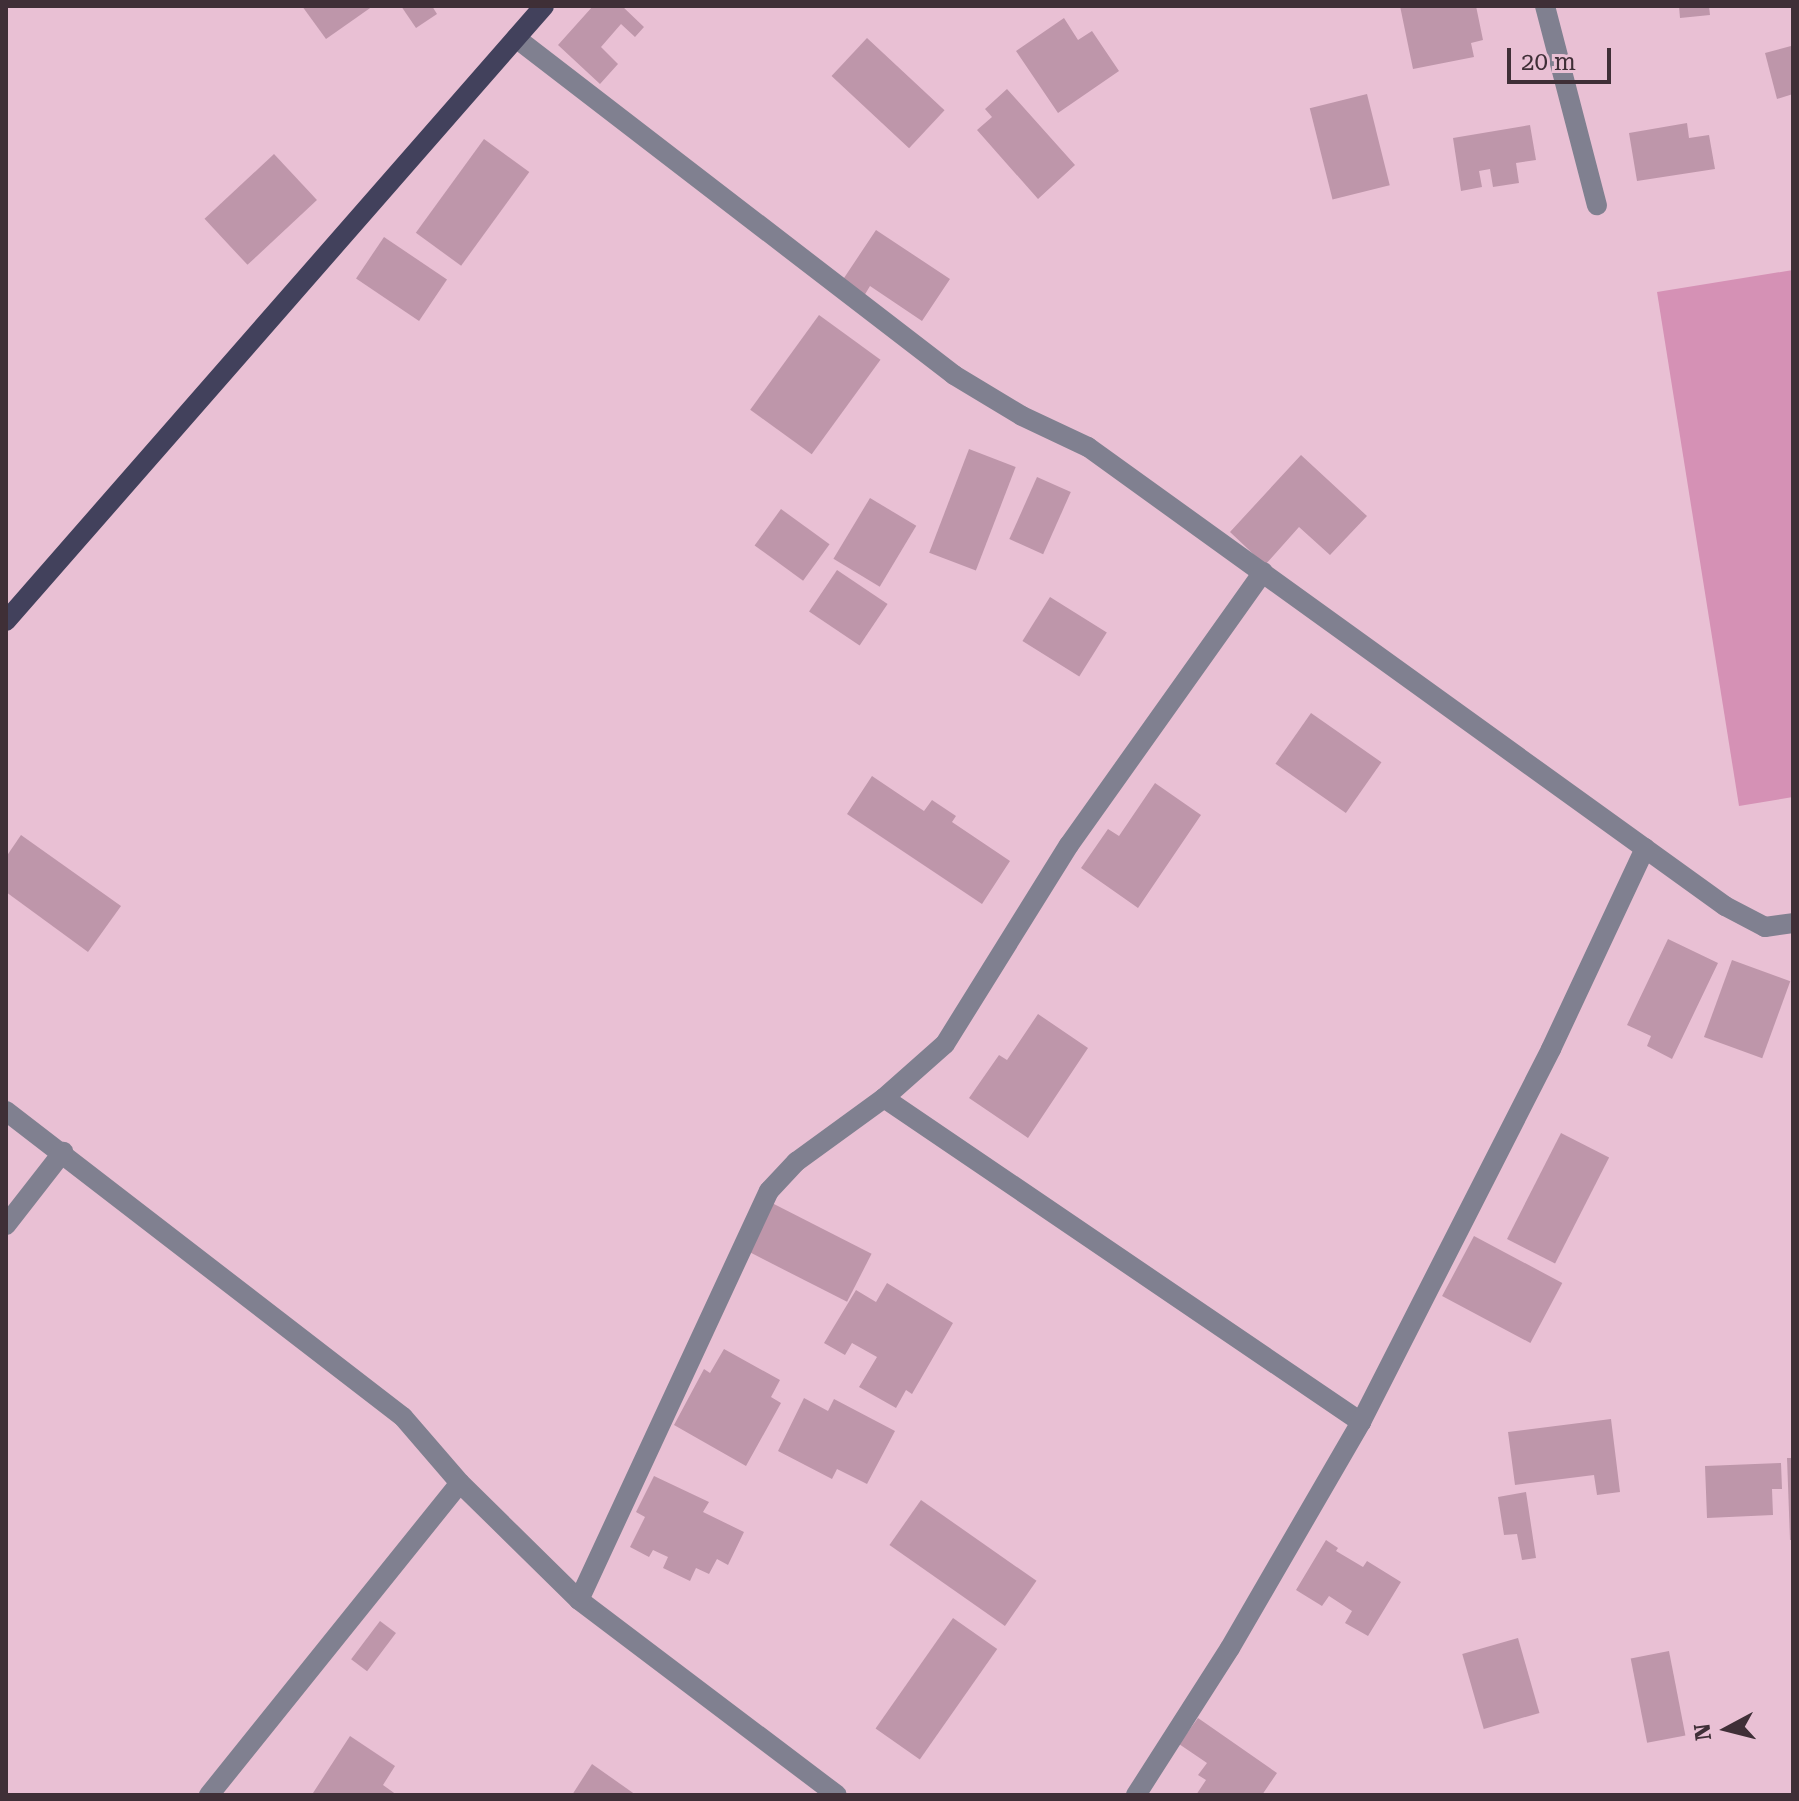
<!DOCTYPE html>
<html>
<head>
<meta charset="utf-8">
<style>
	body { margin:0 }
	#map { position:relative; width:1799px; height:1801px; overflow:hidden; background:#e9c0d4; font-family:"Roboto Serif",serif }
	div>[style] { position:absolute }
	.green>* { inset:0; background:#d591b5 }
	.building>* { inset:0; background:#be96aa; transform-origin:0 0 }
	.minor>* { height:20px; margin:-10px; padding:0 10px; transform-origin:10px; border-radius:10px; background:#808090 }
	.major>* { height:20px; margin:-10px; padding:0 10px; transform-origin:10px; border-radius:10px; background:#42415c }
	span { translate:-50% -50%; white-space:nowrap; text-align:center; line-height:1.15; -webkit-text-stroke:6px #e9c0d4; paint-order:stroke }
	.frame { position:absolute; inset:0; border:8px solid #3f2f37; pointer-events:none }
	.north { position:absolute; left:1687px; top:1689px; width:80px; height:80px; -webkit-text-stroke:6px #e9c0d4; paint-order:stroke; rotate:263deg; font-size:22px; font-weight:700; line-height:32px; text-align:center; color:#3f2f37 }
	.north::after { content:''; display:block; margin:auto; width:28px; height:36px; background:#3f2f37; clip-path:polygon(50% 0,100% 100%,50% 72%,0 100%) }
	.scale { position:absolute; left:1507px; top:48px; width:104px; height:36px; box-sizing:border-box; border:4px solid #3f2f37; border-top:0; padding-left:10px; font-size:24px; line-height:28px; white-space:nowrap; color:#3f2f37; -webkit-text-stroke:6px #e9c0d4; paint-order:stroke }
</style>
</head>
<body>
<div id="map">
	<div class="green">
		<div style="clip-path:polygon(1793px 270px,1793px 797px,1739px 806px,1657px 292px)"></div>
	</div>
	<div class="building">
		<div style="clip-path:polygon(302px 6px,373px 6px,326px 39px)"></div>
		<div style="clip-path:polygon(401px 6px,432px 6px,437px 14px,416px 28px)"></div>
		<div style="clip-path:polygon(593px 6px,622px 6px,644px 27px,635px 37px,621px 24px,601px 47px,618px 64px,600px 84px,558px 45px)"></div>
		<div style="clip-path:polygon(1400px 6px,1476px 6px,1483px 40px,1471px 43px,1474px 57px,1413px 69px)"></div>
		<div style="clip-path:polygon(1679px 6px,1709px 6px,1710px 15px,1680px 18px)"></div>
		<div style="clip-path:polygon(1064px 18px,1078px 40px,1092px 31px,1119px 71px,1058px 113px,1016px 51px)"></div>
		<div style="left:867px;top:38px;width:106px;height:52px;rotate:43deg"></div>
		<div style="clip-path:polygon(1791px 46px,1793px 94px,1777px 99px,1765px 53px)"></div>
		<div style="clip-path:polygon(1007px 89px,1075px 165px,1038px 199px,977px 130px,992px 117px,985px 109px)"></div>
		<div style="left:1367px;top:94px;width:94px;height:59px;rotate:76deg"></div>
		<div style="clip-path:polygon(1687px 123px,1689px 138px,1709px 135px,1715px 169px,1637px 181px,1629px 133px)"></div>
		<div style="clip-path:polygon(1530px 125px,1536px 160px,1516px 163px,1519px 183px,1493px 187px,1490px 169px,1479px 171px,1482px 187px,1461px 191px,1453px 138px)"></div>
		<div style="left:484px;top:139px;width:56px;height:116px;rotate:36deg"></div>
		<div style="left:274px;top:154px;width:63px;height:95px;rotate:47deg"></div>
		<div style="clip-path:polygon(876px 230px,950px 279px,922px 321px,870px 286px,864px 296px,842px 281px)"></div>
		<div style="left:384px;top:237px;width:76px;height:50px;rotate:34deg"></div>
		<div style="left:819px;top:315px;width:76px;height:117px;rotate:36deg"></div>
		<div style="left:969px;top:449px;width:50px;height:111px;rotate:21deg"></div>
		<div style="clip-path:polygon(1301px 455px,1367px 516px,1330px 555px,1299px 527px,1265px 565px,1230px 532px)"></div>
		<div style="left:1037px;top:477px;width:37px;height:68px;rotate:24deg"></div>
		<div style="left:870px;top:498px;width:54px;height:71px;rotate:31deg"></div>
		<div style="left:781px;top:509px;width:60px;height:45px;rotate:36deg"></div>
		<div style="left:837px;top:570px;width:61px;height:50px;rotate:34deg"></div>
		<div style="left:1050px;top:597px;width:67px;height:52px;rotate:32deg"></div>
		<div style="left:1311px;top:713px;width:86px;height:62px;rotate:35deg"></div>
		<div style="clip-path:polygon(872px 776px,924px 811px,932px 800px,956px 816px,952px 822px,1010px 861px,982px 904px,847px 814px)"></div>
		<div style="clip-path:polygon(1155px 783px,1201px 815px,1138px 908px,1081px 868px,1108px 829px,1119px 836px)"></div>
		<div style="clip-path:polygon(21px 835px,121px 906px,88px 952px,6px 892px,6px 857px)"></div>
		<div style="clip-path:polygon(1668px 939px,1718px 963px,1672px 1059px,1647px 1046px,1651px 1036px,1627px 1025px)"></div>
		<div style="left:1732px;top:960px;width:62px;height:82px;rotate:20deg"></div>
		<div style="clip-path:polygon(1038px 1014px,1088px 1048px,1028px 1138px,969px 1098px,999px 1055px,1007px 1060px)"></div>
		<div style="left:1561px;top:1133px;width:54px;height:119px;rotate:27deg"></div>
		<div style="left:770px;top:1202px;width:114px;height:54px;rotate:27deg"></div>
		<div style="left:1474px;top:1236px;width:100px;height:68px;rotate:28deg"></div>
		<div style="clip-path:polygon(887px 1283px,953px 1323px,912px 1394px,906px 1390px,896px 1408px,859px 1387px,877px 1357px,852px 1343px,845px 1355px,824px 1343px,856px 1290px,876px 1302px)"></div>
		<div style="clip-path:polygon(724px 1349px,780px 1380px,771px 1397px,781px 1403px,746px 1466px,674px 1425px,704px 1369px,710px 1373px)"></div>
		<div style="clip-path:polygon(804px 1398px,828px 1411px,834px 1399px,895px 1431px,867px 1484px,837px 1469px,832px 1479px,778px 1451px)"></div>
		<div style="clip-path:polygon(1611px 1419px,1620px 1492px,1597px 1495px,1594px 1475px,1515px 1485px,1508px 1432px)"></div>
		<div style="clip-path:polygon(1787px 1458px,1793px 1458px,1793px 1540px,1790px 1540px)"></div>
		<div style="clip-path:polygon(1781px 1463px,1782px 1489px,1772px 1489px,1773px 1515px,1707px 1518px,1705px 1466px)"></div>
		<div style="clip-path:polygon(654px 1476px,709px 1502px,703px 1512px,744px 1532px,728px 1565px,717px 1559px,709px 1574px,696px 1568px,690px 1581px,663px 1568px,668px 1557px,653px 1550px,649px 1557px,630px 1547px,645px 1517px,636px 1512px)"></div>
		<div style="clip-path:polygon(1526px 1492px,1536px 1558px,1522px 1560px,1517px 1534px,1504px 1535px,1498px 1497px)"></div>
		<div style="left:921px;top:1500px;width:141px;height:55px;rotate:35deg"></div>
		<div style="clip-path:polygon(1326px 1540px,1338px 1548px,1336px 1551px,1363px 1567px,1367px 1561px,1401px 1582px,1368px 1636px,1345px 1623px,1352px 1611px,1329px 1596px,1322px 1606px,1296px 1590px)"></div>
		<div style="left:953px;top:1618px;width:54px;height:135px;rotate:35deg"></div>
		<div style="left:380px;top:1621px;width:20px;height:48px;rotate:37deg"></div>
		<div style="left:1518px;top:1638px;width:78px;height:58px;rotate:74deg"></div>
		<div style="left:1669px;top:1651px;width:86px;height:39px;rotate:79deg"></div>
		<div style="clip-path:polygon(1198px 1718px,1277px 1773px,1262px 1795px,1196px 1795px,1206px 1780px,1198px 1775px,1207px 1763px,1179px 1744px)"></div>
		<div style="clip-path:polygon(350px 1736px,395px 1766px,383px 1785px,397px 1795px,313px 1793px)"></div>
		<div style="clip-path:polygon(592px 1764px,636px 1795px,572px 1795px)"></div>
	</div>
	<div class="minor">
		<div style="left:1545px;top:6px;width:206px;rotate:75.4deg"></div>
		<div style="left:516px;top:38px;width:553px;rotate:37.57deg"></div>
		<div style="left:954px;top:375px;width:79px;rotate:31.1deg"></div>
		<div style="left:1022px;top:416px;width:73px;rotate:25.2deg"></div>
		<div style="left:1088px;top:447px;width:785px;rotate:35.78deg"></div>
		<div style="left:1725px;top:906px;width:45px;rotate:27.7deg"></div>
		<div style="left:1765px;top:927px;width:28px;rotate:-8deg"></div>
		<div style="left:884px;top:1098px;width:577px;rotate:34.19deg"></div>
		<div style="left:6px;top:1111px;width:501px;rotate:37.62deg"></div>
		<div style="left:403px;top:1417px;width:87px;rotate:49.2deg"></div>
		<div style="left:460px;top:1483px;width:167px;rotate:44.5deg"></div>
		<div style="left:579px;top:1600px;width:323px;rotate:37.1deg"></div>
		<div style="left:6px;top:1225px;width:93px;rotate:-52deg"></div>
		<div style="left:579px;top:1600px;width:451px;rotate:-65.1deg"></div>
		<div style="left:769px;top:1191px;width:40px;rotate:-47deg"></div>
		<div style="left:796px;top:1162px;width:109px;rotate:-36deg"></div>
		<div style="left:884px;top:1098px;width:81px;rotate:-41.5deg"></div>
		<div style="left:945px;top:1044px;width:234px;rotate:-58.1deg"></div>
		<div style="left:1069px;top:845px;width:335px;rotate:-54.6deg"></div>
		<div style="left:209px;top:1795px;width:400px;rotate:-51.2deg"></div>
		<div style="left:1136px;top:1795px;width:174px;rotate:-57.4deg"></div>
		<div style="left:1230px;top:1648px;width:261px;rotate:-59.9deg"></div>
		<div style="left:1361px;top:1422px;width:419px;rotate:-63deg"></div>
		<div style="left:1551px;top:1049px;width:222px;rotate:-64.9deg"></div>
	</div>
	<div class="major">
		<div style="left:6px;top:621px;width:817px;rotate:-48.82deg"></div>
	</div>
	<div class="frame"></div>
	<div class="north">N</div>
	<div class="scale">20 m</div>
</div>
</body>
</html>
